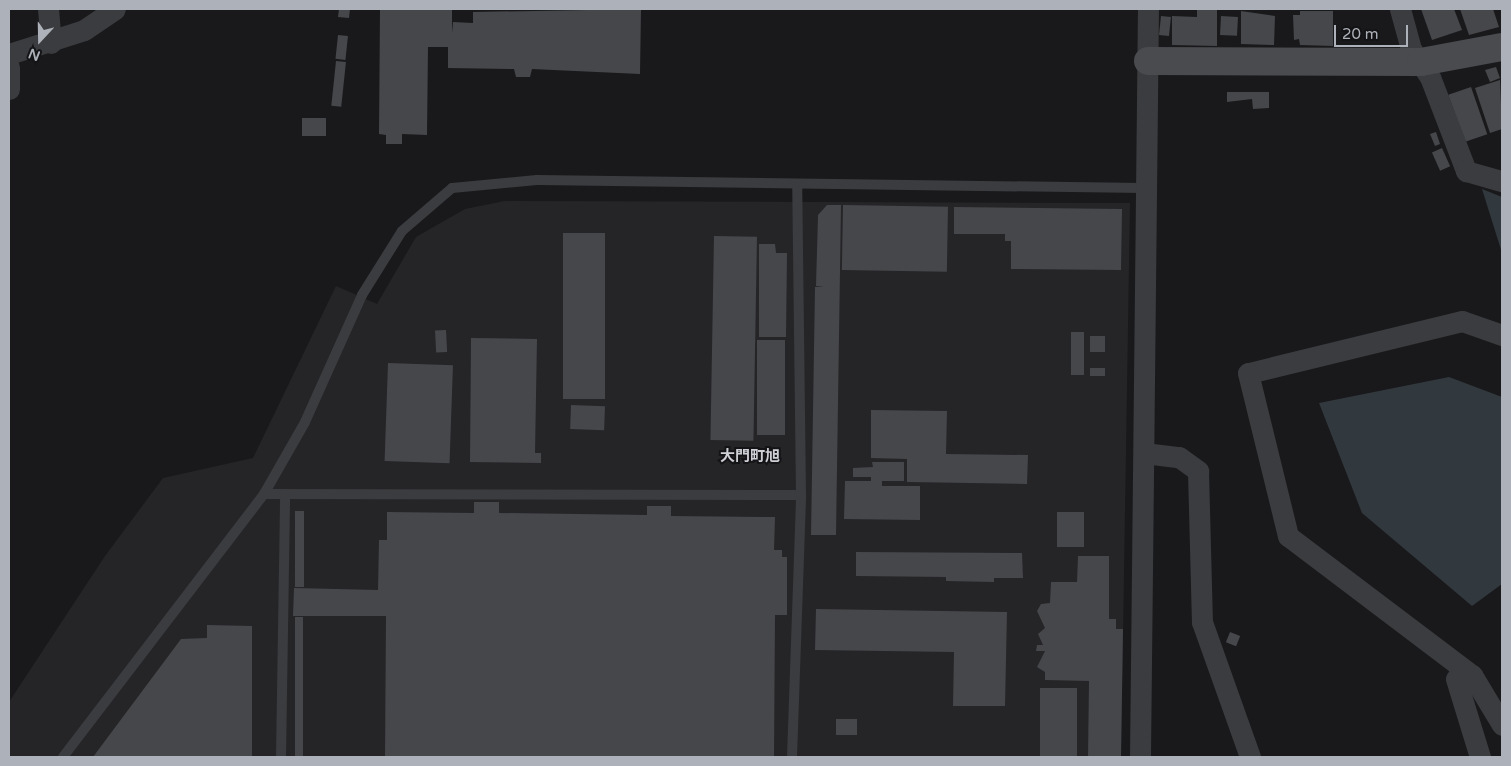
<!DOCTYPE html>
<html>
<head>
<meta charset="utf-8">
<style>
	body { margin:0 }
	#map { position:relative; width:1511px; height:766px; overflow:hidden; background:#19191b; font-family:"Varela Round","Noto Sans JP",sans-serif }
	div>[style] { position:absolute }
	.built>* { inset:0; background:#252528 }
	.water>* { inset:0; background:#31383e }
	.building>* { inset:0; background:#46474b; transform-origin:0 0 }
	.lane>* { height:10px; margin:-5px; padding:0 5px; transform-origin:5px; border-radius:5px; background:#3b3c3f }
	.street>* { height:21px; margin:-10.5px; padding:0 10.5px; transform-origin:10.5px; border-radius:10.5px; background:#3b3c3f }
	.secondary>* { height:28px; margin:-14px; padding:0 14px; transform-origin:14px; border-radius:14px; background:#494b4f }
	span { translate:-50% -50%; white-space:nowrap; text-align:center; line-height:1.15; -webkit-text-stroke:4px #141416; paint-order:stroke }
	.quarter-label { font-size:15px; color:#ced0d6; font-weight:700 }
	.frame { position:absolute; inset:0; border:10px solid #adb1b9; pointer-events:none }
	.north { position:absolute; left:15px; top:15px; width:50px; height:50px; -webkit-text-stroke:4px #141416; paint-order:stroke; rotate:201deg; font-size:14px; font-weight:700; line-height:20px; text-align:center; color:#adb1b9 }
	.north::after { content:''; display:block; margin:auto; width:18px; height:22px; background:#adb1b9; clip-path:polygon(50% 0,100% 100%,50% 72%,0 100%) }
	.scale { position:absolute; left:1334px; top:25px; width:74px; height:22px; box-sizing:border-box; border:2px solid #adb1b9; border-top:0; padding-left:6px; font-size:15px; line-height:18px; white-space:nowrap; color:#adb1b9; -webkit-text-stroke:4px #141416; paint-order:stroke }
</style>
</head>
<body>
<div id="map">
	<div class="built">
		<div style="clip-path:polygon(505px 201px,1130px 203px,1121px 757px,9px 757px,9px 702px,105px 556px,163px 478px,253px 458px,336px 286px,377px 304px,416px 237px,465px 209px)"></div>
	</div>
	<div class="water">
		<div style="clip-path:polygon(1482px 189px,1502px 197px,1502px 253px)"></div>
		<div style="clip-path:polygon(1449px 377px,1502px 397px,1502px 584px,1472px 606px,1362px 513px,1319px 403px)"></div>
	</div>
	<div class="building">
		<div style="clip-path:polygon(339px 9px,350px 9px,349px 18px,338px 17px)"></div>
		<div style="clip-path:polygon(380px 9px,452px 9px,452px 33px,453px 22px,473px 23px,473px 12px,641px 9px,640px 74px,532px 69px,530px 77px,516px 77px,514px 69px,448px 68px,448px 47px,428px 47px,427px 135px,402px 134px,402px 144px,386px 144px,386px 135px,379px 134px)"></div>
		<div style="clip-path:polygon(1197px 9px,1217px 9px,1217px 46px,1172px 45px,1172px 16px,1197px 17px)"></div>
		<div style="clip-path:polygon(1421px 9px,1454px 9px,1462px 30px,1432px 40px)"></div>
		<div style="clip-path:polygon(1460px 9px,1493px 9px,1499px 27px,1469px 35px)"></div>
		<div style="clip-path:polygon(1241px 11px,1275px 16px,1274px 45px,1241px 44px)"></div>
		<div style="clip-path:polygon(1300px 11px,1333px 11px,1333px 46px,1300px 45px,1299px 39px,1294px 40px,1293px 15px,1300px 15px)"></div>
		<div style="left:1161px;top:16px;width:10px;height:19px;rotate:6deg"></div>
		<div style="left:1221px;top:16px;width:17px;height:19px;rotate:3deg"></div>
		<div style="left:338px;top:35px;width:10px;height:24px;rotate:6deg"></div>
		<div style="left:336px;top:61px;width:10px;height:45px;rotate:6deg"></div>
		<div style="clip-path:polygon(1496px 67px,1500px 78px,1490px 82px,1485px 70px)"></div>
		<div style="clip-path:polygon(1500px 80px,1502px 129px,1490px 133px,1475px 88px)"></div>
		<div style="left:1471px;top:87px;width:50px;height:24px;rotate:71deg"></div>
		<div style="clip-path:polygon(1227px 92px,1269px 92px,1269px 108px,1253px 109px,1252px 99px,1227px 102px)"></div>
		<div style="left:302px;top:118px;width:24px;height:18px"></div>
		<div style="clip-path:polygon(1436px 132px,1440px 144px,1435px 146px,1430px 134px)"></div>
		<div style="left:1442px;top:148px;width:20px;height:11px;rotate:66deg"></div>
		<div style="clip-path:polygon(827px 205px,841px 205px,836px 535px,811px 535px,815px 287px,824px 287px,816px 286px,818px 215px)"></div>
		<div style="left:843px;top:205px;width:105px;height:65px;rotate:1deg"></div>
		<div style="clip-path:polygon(954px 207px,1122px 209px,1121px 270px,1011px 269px,1011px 241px,1005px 241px,1005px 234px,954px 234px)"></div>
		<div style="left:563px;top:233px;width:42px;height:166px"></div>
		<div style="left:714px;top:236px;width:43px;height:204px;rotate:1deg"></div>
		<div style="clip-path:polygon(759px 244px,775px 244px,776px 253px,787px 253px,786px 337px,759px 337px)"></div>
		<div style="left:446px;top:330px;width:22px;height:11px;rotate:87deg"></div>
		<div style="left:1071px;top:332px;width:13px;height:43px"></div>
		<div style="left:1090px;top:336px;width:15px;height:16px"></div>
		<div style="clip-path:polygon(471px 338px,537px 339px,535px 453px,541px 453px,541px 463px,470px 462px)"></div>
		<div style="left:757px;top:340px;width:28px;height:95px"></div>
		<div style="left:388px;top:363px;width:65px;height:98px;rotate:2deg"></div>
		<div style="left:1090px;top:368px;width:15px;height:8px"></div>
		<div style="left:571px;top:405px;width:34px;height:24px;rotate:2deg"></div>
		<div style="clip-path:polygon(871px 410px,947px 411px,946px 454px,1028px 455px,1027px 484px,907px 482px,907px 459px,871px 458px)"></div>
		<div style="clip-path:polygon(872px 462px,904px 462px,904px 481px,882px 481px,882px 486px,920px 486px,920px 520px,844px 519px,845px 481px,871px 481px,871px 477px,853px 477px,853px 468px,873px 467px)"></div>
		<div style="clip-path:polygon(474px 502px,499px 502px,499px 513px,647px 515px,647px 506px,671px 506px,671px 516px,775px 517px,774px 550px,782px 550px,782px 557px,787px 557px,787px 615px,775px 615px,774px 757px,385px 757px,386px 616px,293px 616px,294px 588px,378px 590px,379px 540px,387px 540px,387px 512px,474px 513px)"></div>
		<div style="left:295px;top:511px;width:9px;height:76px"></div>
		<div style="left:1057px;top:512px;width:27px;height:35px"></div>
		<div style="clip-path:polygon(856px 552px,1022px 553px,1023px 578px,994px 578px,994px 582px,946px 581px,946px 577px,856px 576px)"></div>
		<div style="clip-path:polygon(1078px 556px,1109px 556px,1109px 619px,1116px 619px,1116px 629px,1123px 629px,1121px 757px,1088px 757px,1089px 681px,1045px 680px,1045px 672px,1037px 667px,1045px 651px,1036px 651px,1037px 645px,1043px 645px,1038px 634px,1045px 628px,1037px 611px,1041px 604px,1050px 603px,1051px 582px,1077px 582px)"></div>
		<div style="clip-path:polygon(816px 609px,1007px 612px,1005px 706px,953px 706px,954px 652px,815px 650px)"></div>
		<div style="left:295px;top:617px;width:8px;height:140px"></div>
		<div style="clip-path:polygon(207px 625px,252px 626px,252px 757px,93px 757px,181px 639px,207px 638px)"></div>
		<div style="left:1230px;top:632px;width:11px;height:11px;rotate:22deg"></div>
		<div style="left:1040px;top:688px;width:37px;height:69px"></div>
		<div style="left:836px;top:719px;width:21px;height:16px"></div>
	</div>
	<div class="lane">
		<div style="left:264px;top:494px;width:537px;rotate:0.11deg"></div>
		<div style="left:63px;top:757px;width:331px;rotate:-52.6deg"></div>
		<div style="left:264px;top:494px;width:83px;rotate:-60.3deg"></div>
		<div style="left:305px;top:422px;width:139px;rotate:-65.8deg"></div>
		<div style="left:362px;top:295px;width:75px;rotate:-58deg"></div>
		<div style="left:402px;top:231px;width:66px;rotate:-40.7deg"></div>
		<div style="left:452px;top:188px;width:85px;rotate:-5.4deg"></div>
		<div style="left:537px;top:180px;width:607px;rotate:0.76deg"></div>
		<div style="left:281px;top:757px;width:263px;rotate:-89.1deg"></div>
		<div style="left:792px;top:757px;width:262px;rotate:-88deg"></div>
		<div style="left:801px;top:495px;width:311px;rotate:-90.7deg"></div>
	</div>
	<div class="street">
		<div style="left:48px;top:9px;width:34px;rotate:85deg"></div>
		<div style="left:1400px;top:9px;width:41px;rotate:74.6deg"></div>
		<div style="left:1411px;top:49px;width:34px;rotate:56deg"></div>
		<div style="left:1430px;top:77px;width:101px;rotate:69deg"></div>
		<div style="left:1466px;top:171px;width:37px;rotate:16deg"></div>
		<div style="left:9px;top:54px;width:79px;rotate:-17.7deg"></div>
		<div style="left:84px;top:30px;width:37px;rotate:-34deg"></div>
		<div style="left:9px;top:67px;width:22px;rotate:90deg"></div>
		<div style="left:1502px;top:335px;width:42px;rotate:-160.7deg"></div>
		<div style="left:1462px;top:321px;width:220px;rotate:166.3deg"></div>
		<div style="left:1248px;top:373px;width:168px;rotate:76.2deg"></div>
		<div style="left:1288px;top:536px;width:231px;rotate:37.1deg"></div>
		<div style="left:1472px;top:675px;width:58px;rotate:59deg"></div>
		<div style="left:1144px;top:453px;width:35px;rotate:7deg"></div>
		<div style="left:1179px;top:457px;width:24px;rotate:36deg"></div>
		<div style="left:1198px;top:471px;width:151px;rotate:88.5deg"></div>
		<div style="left:1202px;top:622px;width:143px;rotate:70.4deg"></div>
		<div style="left:1463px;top:670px;width:11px;rotate:128deg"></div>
		<div style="left:1456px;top:679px;width:82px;rotate:72.9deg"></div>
		<div style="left:1140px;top:757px;width:748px;rotate:-89.39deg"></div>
	</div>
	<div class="secondary">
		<div style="left:1148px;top:61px;width:273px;rotate:0.2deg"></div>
		<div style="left:1421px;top:62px;width:82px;rotate:-10.5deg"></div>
	</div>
	<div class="quarter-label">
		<span style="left:750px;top:457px">大門町旭</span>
	</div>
	<div class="frame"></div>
	<div class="north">N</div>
	<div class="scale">20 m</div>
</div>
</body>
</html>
